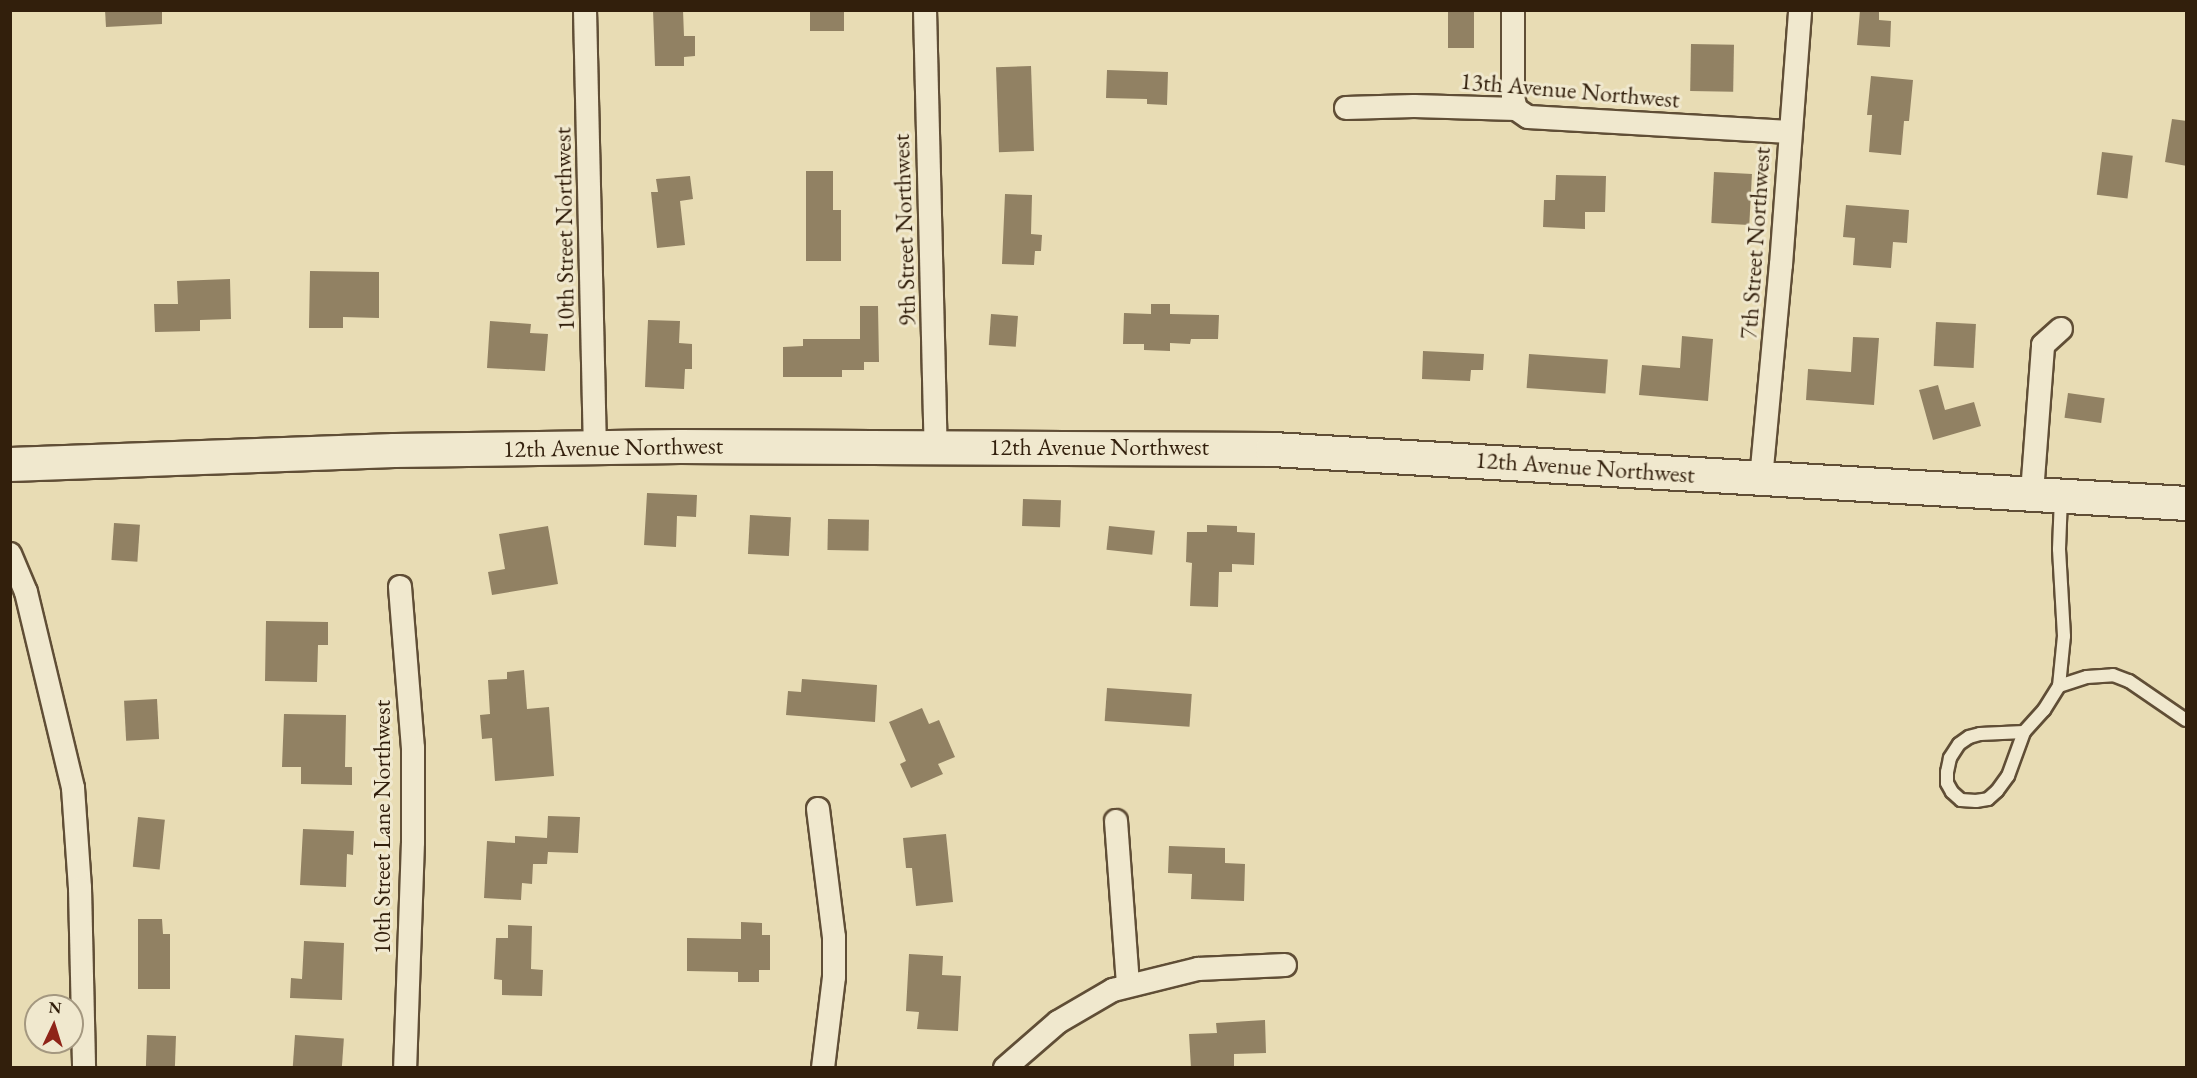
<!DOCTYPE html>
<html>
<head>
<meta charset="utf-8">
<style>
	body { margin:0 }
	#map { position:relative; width:2197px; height:1078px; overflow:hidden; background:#e8dcb4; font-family:"EB Garamond",serif }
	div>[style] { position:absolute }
	.building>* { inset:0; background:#918163; transform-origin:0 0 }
	.roads { filter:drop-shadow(2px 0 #604e36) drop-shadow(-2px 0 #604e36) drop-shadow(0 2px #604e36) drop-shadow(0 -2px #604e36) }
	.service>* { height:12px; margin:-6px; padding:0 6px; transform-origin:6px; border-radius:6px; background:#f0e8ce }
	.minor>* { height:22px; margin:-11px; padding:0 11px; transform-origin:11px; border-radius:11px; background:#f0e8ce }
	.secondary>* { height:33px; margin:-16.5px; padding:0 16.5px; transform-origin:16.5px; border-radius:16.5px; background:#f0e8ce }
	span { translate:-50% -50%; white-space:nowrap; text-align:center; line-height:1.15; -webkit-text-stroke:6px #f0e8ce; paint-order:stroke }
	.street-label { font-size:24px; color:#321f0c }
	.frame { position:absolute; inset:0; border:12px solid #321f0c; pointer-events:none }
	.north { position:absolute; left:24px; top:994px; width:60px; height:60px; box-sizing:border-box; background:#f0e8ce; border:2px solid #a49880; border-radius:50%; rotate:4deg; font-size:16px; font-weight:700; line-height:24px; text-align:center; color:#321f0c }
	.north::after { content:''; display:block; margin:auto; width:21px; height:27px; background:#8f2418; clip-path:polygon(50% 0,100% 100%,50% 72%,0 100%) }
</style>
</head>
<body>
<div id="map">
	<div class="building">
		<div style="clip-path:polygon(105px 10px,162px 10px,162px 24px,106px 27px)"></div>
		<div style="clip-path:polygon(653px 10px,683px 10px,684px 36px,695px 36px,695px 56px,684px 57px,684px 66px,655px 66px)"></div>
		<div style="left:810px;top:10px;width:34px;height:21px"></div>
		<div style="left:1448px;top:10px;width:26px;height:38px"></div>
		<div style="clip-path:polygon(1860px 10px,1879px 10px,1879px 20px,1891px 21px,1890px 47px,1857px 45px)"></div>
		<div style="left:1691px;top:44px;width:43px;height:47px;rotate:1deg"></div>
		<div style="left:1031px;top:66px;width:85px;height:35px;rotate:88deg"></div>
		<div style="clip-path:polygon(1107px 70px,1168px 72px,1167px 105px,1147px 104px,1147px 99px,1106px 98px)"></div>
		<div style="clip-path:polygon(1871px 76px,1913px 80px,1909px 121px,1904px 121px,1901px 155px,1869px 152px,1872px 115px,1867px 115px)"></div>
		<div style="clip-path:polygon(2172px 119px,2187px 121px,2187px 166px,2165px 162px)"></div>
		<div style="left:2102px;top:152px;width:31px;height:43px;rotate:7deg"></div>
		<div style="clip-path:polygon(806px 171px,833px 171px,833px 210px,841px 210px,841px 261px,806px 261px)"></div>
		<div style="left:1714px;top:172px;width:38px;height:51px;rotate:3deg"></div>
		<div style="clip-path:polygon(1556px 175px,1606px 176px,1605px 212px,1585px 212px,1585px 229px,1543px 227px,1544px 200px,1555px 200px)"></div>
		<div style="clip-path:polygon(690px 176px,693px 199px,680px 201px,685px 245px,657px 248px,651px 192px,658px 192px,656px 179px)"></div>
		<div style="clip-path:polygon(1005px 194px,1032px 195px,1031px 234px,1042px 235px,1041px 251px,1035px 251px,1034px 265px,1002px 264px)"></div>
		<div style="clip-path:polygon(1846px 205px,1909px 210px,1907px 243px,1893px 242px,1891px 268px,1853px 265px,1855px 238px,1843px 237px)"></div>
		<div style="clip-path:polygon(310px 271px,379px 272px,379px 318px,343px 317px,343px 328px,309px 328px)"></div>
		<div style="clip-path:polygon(230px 279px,231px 319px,200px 320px,200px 331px,155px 332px,154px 304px,178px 304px,177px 281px)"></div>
		<div style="clip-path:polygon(1151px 304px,1170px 304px,1170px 314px,1219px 315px,1218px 339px,1191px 339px,1190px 344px,1170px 343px,1170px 351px,1144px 350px,1144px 344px,1123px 344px,1124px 313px,1151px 314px)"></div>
		<div style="clip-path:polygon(860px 306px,878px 306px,879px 362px,864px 362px,864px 370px,842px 370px,842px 377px,783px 377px,783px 347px,803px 346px,803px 339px,860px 339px)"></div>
		<div style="left:991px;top:314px;width:27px;height:31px;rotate:4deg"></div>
		<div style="clip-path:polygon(648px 320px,680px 321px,679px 343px,692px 344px,692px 369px,685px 369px,684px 389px,645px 387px)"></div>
		<div style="clip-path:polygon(490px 321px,531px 324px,530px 333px,548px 334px,545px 371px,487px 368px)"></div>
		<div style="left:1936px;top:322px;width:40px;height:44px;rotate:3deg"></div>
		<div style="clip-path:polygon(1682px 336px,1713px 339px,1708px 401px,1639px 395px,1642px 365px,1680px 368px)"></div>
		<div style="clip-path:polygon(1853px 337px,1879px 338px,1874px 405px,1806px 400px,1808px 369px,1851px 372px)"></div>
		<div style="clip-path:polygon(1423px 351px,1484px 354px,1483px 370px,1471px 370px,1470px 381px,1422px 379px)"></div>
		<div style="left:1529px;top:354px;width:79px;height:34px;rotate:4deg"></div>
		<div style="clip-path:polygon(1938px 385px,1945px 410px,1974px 402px,1981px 426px,1933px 440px,1919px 390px)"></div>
		<div style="left:2068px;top:393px;width:37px;height:25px;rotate:8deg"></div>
		<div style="clip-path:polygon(647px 493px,697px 495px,696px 517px,677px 516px,676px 547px,644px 545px)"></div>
		<div style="left:1023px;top:499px;width:38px;height:27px;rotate:2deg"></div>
		<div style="left:750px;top:515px;width:41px;height:39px;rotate:3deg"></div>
		<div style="left:828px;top:519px;width:41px;height:31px;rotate:1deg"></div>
		<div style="left:114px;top:523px;width:26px;height:37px;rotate:4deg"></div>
		<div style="clip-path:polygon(1207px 525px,1237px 526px,1237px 532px,1255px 533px,1254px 565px,1232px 564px,1232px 572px,1219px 572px,1218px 607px,1190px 606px,1192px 563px,1186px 562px,1187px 532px,1207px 532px)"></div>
		<div style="clip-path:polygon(548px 526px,558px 584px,492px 595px,488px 572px,505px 569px,499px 534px)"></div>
		<div style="left:1109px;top:526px;width:46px;height:24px;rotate:6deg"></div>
		<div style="clip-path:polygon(266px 621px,328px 622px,328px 645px,318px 645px,317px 682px,265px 681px)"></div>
		<div style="clip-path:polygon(524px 670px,527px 709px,549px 707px,554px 776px,495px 781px,492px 738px,482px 739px,480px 715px,490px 714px,488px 680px,507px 679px,507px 672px)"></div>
		<div style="clip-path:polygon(802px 679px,877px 685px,875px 722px,786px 715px,788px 691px,801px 692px)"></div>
		<div style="left:1107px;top:688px;width:85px;height:33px;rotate:4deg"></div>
		<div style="left:157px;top:699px;width:40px;height:33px;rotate:87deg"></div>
		<div style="clip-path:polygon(922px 708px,929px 724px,939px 720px,955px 757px,938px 764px,943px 774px,911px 788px,900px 764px,906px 761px,889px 722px)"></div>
		<div style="clip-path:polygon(284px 714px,346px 715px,345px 767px,352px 767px,352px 785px,301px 784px,301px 767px,282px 767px)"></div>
		<div style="clip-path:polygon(548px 816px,580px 817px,578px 853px,548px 852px,547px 864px,533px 864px,532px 884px,522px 883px,521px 900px,484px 898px,487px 841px,515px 843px,515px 836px,547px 838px)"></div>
		<div style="left:138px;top:817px;width:27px;height:50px;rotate:6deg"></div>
		<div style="clip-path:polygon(303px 829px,354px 831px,353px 855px,347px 854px,346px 887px,300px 885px)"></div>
		<div style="clip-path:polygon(946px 834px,953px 902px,916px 906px,912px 868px,906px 868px,903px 838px)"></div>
		<div style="clip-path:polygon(1169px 846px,1225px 848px,1225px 863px,1245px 864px,1244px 901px,1191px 899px,1192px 874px,1168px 873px)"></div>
		<div style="clip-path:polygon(138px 919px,162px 919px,163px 934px,170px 934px,170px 989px,138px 989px)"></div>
		<div style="clip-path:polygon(741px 922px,762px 923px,762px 935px,770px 935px,770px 970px,759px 970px,759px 982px,738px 982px,738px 972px,687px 971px,687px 938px,741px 939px)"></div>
		<div style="clip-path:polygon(508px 925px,532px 926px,531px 969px,543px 970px,542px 996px,502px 995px,502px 980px,494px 979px,496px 938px,508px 938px)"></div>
		<div style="clip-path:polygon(304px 941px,344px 943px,342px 1000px,290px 998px,291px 978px,302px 979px)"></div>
		<div style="clip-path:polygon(909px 954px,943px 956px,942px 975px,961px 976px,958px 1031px,917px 1029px,919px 1012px,906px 1011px)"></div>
		<div style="clip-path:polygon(1265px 1020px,1266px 1053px,1234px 1054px,1234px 1068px,1191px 1068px,1189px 1034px,1217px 1033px,1216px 1023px)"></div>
		<div style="left:147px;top:1035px;width:29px;height:33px;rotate:2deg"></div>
		<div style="left:295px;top:1035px;width:49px;height:33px;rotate:4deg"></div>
	</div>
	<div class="roads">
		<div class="service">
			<div style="left:2059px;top:686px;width:29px;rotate:-18deg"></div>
			<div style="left:2087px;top:677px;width:26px;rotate:-4deg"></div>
			<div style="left:2113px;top:675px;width:17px;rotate:21deg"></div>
			<div style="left:2129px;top:681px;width:69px;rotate:34.4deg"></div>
			<div style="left:2024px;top:732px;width:44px;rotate:177.4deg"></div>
			<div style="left:1980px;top:734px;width:11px;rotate:165deg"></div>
			<div style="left:1969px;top:737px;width:12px;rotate:145deg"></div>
			<div style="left:1959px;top:744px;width:17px;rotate:123deg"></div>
			<div style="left:1950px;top:758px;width:14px;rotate:102deg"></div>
			<div style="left:1947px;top:772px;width:11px;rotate:90deg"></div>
			<div style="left:1947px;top:783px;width:10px;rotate:61deg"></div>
			<div style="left:1952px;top:792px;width:12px;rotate:42deg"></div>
			<div style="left:1961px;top:800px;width:15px;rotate:4deg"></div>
			<div style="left:1976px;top:801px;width:12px;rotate:-9deg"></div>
			<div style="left:1988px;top:799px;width:12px;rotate:-42deg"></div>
			<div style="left:1997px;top:791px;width:19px;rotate:-54deg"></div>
			<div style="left:2008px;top:776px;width:47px;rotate:-70deg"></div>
			<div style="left:2024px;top:732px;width:30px;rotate:-48deg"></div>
			<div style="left:2044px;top:710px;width:28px;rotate:-58deg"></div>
			<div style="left:2059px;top:686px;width:50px;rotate:-84.3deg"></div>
			<div style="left:2064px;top:636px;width:87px;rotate:-93.3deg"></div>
			<div style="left:2059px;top:549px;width:52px;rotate:-87.8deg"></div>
		</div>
		<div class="minor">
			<div style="left:585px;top:10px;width:437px;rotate:88.7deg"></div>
			<div style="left:925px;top:10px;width:437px;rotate:88.6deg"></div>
			<div style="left:1513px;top:10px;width:87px;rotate:90deg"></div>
			<div style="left:1513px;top:97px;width:12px;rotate:76deg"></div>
			<div style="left:1346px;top:108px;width:68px;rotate:-1.7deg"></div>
			<div style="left:1414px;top:106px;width:102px;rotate:1.7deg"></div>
			<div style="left:1516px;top:109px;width:14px;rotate:34deg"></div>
			<div style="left:1528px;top:117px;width:262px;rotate:3.3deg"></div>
			<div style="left:1761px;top:479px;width:215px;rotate:-84.7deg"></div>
			<div style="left:1781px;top:265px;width:256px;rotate:-85.7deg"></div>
			<div style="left:2032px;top:493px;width:148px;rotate:-85.7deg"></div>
			<div style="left:2043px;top:345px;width:24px;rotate:-42deg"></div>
			<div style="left:10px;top:554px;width:41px;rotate:67.2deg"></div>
			<div style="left:26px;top:592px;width:202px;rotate:76.5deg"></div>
			<div style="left:73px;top:788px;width:100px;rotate:86deg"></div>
			<div style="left:80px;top:888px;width:180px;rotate:88.7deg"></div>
			<div style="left:400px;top:587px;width:162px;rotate:85.4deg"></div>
			<div style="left:413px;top:748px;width:94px;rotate:90deg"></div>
			<div style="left:413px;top:842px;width:226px;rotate:92deg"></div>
			<div style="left:818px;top:809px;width:129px;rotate:82.9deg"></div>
			<div style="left:834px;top:937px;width:40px;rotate:90deg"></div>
			<div style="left:834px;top:977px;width:92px;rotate:96.9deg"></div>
			<div style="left:1116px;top:821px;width:164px;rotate:85.8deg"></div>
			<div style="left:1005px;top:1068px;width:70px;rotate:-41deg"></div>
			<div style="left:1058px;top:1022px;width:64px;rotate:-30.2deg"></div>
			<div style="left:1113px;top:990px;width:88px;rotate:-13.9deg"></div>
			<div style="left:1198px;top:969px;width:87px;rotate:-2.6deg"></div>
		</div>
		<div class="secondary">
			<div style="left:10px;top:464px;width:384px;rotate:-2.1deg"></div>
			<div style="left:394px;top:450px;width:286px;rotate:-0.8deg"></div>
			<div style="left:680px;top:446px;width:592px;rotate:0.29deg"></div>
			<div style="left:1272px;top:449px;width:916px;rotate:3.38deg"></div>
		</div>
	</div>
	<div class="street-label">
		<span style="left:1570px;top:90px;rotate:5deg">13th Avenue Northwest</span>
		<span style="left:564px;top:229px;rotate:-91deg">10th Street Northwest</span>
		<span style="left:904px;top:230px;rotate:-92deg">9th Street Northwest</span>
		<span style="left:1755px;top:243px;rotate:-86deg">7th Street Northwest</span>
		<span style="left:613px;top:447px;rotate:-1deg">12th Avenue Northwest</span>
		<span style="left:1099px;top:447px">12th Avenue Northwest</span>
		<span style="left:1585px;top:467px;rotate:4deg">12th Avenue Northwest</span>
		<span style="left:382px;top:827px;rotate:-90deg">10th Street Lane Northwest</span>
	</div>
	<div class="frame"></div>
	<div class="north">N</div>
</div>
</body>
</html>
